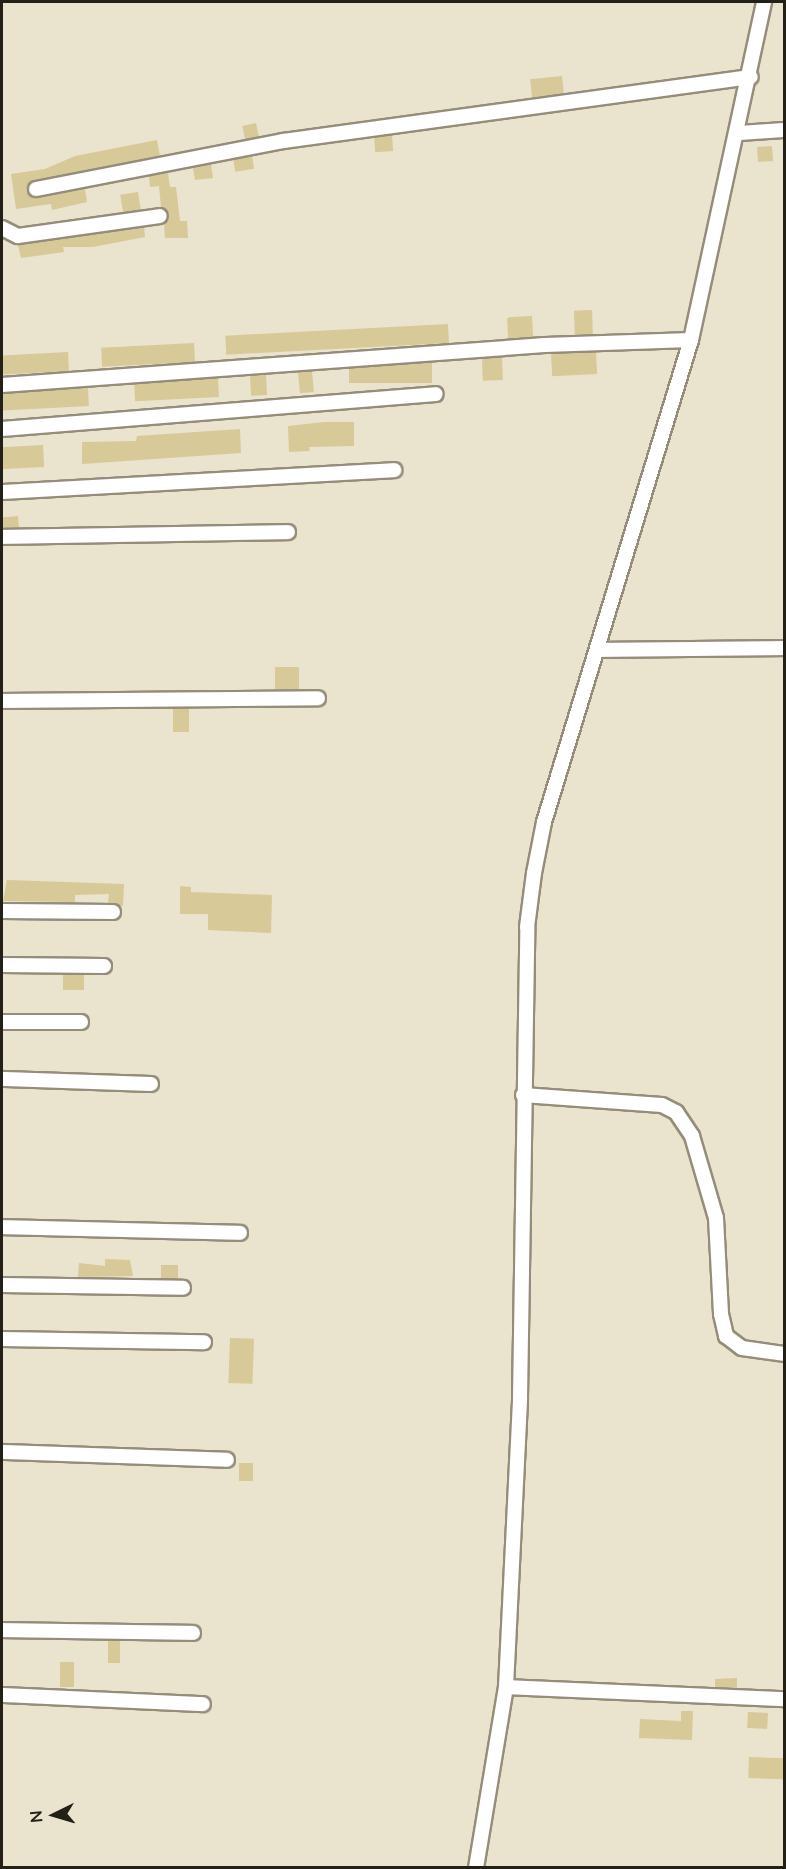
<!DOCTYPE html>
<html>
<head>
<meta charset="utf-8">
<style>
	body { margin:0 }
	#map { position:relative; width:786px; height:1869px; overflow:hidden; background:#eae3ce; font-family:Lato,sans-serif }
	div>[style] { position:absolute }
	.building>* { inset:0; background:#d8c999; transform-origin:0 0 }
	.roads { filter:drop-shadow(2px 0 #948d7a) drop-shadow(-2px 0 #948d7a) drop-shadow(0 2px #948d7a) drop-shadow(0 -2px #948d7a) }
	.minor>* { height:14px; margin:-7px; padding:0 7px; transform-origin:7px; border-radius:7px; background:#fff }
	span { translate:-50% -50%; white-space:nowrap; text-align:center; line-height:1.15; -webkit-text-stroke:5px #eae3ce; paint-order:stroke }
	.frame { position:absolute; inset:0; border:3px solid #232018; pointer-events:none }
	.north { position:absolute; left:24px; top:1785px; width:60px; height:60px; -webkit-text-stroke:4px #eae3ce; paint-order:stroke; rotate:265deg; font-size:16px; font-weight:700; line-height:24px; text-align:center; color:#232018 }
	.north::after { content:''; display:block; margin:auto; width:21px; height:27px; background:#232018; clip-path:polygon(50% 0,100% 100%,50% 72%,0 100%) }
</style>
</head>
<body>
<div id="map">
	<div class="building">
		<div style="left:562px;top:76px;width:18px;height:32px;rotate:84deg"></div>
		<div style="left:256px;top:123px;width:14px;height:14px;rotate:78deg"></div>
		<div style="left:392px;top:135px;width:16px;height:18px;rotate:86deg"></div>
		<div style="clip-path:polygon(157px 140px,160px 156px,34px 180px,27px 187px,30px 195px,37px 198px,85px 189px,87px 202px,52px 210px,51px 204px,16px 209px,11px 174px,45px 169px,75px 156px)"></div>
		<div style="left:772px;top:146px;width:15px;height:15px;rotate:86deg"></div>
		<div style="left:252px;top:156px;width:13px;height:19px;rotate:81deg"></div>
		<div style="clip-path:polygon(211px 164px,213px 178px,195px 180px,193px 168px)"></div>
		<div style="clip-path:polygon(168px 173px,170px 187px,176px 187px,180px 221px,187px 221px,188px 238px,165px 238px,164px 224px,169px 214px,161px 207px,159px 186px,150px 187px,149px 176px)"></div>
		<div style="left:138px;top:192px;width:18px;height:18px;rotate:81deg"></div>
		<div style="clip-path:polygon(144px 227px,145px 237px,93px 247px,63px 247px,64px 252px,21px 258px,18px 245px)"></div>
		<div style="left:592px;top:310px;width:24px;height:18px;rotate:88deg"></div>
		<div style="left:532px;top:316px;width:21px;height:25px;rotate:87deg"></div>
		<div style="left:448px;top:324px;width:19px;height:223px;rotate:87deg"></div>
		<div style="left:194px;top:343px;width:19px;height:93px;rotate:87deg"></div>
		<div style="left:68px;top:352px;width:19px;height:66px;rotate:87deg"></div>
		<div style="left:596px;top:352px;width:22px;height:45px;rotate:87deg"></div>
		<div style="left:502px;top:357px;width:23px;height:20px;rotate:88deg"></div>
		<div style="left:432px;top:362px;width:21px;height:83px;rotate:90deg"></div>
		<div style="left:312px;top:371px;width:21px;height:14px;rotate:85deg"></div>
		<div style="left:266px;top:375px;width:20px;height:16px;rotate:87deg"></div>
		<div style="left:218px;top:378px;width:19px;height:84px;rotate:87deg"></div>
		<div style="left:88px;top:388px;width:18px;height:86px;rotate:87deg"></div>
		<div style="clip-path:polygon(324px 422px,354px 422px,354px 446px,309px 447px,310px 451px,289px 452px,288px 426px)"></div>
		<div style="clip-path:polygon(240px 429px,241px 453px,82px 464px,82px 442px,136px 441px,137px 436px)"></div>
		<div style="left:43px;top:445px;width:22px;height:41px;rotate:87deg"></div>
		<div style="left:18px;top:516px;width:12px;height:16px;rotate:85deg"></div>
		<div style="left:275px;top:667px;width:24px;height:22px"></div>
		<div style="left:173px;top:708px;width:16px;height:24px"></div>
		<div style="clip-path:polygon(7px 880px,124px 884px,123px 906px,108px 903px,109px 894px,75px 895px,75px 902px,3px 901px)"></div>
		<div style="clip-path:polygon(180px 886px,191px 887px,191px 892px,272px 895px,271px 933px,208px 930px,208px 914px,180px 914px)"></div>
		<div style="left:63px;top:975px;width:21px;height:15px"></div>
		<div style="clip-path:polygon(105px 1259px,130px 1260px,133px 1276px,78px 1277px,79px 1263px,105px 1266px)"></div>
		<div style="left:178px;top:1265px;width:14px;height:17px;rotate:90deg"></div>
		<div style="left:230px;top:1338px;width:24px;height:45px;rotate:2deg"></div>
		<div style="left:239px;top:1463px;width:14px;height:18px"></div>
		<div style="left:108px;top:1641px;width:12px;height:22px"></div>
		<div style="left:60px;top:1662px;width:14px;height:25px"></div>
		<div style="clip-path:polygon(737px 1678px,737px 1688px,715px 1687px,715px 1679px)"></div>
		<div style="clip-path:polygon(681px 1711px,693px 1711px,692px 1740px,639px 1738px,640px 1719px,681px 1721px)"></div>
		<div style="left:748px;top:1712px;width:20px;height:16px;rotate:3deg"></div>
		<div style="left:749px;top:1757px;width:35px;height:21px;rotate:2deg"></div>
	</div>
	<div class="roads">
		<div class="minor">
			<div style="left:739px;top:133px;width:45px;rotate:-3.8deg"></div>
			<div style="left:36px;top:189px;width:252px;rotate:-11deg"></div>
			<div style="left:283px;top:141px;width:472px;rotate:-7.8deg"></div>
			<div style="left:2px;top:228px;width:18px;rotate:27deg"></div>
			<div style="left:18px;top:236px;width:143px;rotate:-8deg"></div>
			<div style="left:2px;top:385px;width:544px;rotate:-4.21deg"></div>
			<div style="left:545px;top:345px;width:146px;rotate:-2deg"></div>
			<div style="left:2px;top:429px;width:435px;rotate:-4.6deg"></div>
			<div style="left:2px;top:492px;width:393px;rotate:-3.2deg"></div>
			<div style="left:2px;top:537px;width:286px;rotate:-1deg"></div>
			<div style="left:597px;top:650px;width:187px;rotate:-0.6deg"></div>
			<div style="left:2px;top:701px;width:316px;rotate:-0.5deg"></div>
			<div style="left:2px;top:911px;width:111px;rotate:0.5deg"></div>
			<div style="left:2px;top:965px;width:102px;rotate:0.6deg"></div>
			<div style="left:2px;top:1022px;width:79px"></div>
			<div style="left:2px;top:1079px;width:149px;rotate:1.9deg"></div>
			<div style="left:523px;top:1095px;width:139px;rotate:4.1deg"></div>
			<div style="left:662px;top:1105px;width:16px;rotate:27deg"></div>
			<div style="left:676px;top:1112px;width:29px;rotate:56deg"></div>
			<div style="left:692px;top:1136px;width:85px;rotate:73.7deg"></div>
			<div style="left:716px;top:1218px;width:96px;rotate:87deg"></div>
			<div style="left:721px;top:1314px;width:23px;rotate:77deg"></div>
			<div style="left:726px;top:1336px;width:20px;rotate:37deg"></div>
			<div style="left:742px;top:1348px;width:42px;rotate:8.1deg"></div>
			<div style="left:2px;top:1227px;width:238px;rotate:1.4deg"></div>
			<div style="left:2px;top:1285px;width:181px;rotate:0.9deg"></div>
			<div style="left:2px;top:1339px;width:202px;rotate:0.9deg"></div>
			<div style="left:2px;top:1452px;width:225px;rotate:2deg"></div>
			<div style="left:2px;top:1630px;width:191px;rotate:0.9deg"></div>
			<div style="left:506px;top:1687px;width:278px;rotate:2.5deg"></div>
			<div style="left:2px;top:1695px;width:201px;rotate:2.6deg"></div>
			<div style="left:476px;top:1868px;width:183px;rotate:-80.6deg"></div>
			<div style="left:506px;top:1687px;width:289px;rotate:-87.2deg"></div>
			<div style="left:520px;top:1398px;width:471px;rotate:-89.1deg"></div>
			<div style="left:527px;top:927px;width:54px;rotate:-82.6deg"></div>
			<div style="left:534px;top:873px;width:52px;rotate:-78.9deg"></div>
			<div style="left:544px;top:822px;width:504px;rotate:-73.04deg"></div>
			<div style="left:691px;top:340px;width:346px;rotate:-77.8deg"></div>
		</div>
	</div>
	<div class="frame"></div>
	<div class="north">N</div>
</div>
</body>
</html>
